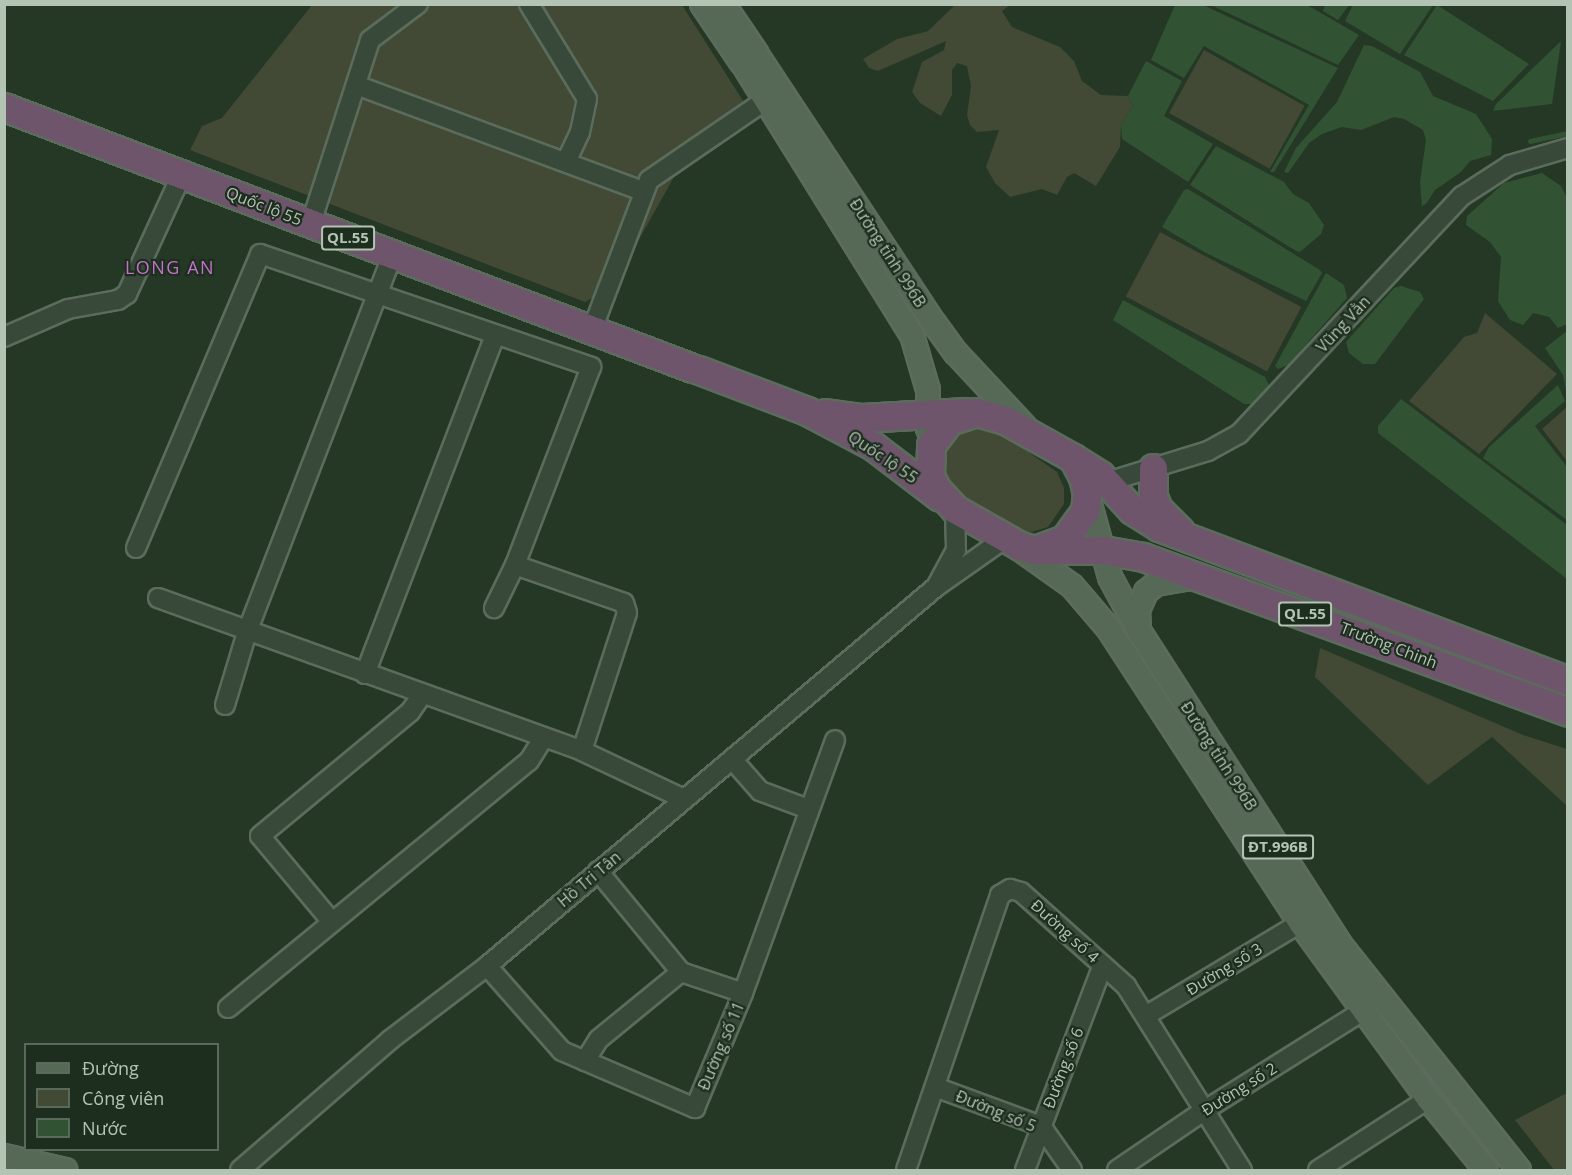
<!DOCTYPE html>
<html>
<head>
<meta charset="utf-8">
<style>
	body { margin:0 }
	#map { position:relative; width:1572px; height:1175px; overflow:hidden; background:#243825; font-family:"Open Sans",sans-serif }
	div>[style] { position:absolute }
	.green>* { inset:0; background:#424934; transform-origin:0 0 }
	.water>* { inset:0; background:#315333 }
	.stream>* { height:4.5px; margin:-2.25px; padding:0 2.25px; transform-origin:2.25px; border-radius:2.25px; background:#315333 }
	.roads { filter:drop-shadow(2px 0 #5b6c5c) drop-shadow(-2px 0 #5b6c5c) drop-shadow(0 2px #5b6c5c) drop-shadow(0 -2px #5b6c5c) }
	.minor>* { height:18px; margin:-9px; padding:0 9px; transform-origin:9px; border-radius:9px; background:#384939 }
	.major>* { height:22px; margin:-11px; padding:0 11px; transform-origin:11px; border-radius:11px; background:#566957 }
	.highway>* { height:27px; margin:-13.5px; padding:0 13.5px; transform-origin:13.5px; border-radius:13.5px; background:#6e556c }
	span { translate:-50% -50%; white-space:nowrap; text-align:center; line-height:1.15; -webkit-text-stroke:4.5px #1d2d1e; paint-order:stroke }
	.shield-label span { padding:2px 4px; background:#1d2d1e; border:2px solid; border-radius:4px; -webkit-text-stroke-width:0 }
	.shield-label { font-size:15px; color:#b3c4b4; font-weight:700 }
	.street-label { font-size:16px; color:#b3c4b4 }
	.neighbourhood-label { font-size:18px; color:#c371cb; letter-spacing:1.5px }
	.frame { position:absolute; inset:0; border:6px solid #b3c4b4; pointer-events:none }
	.legend { position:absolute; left:24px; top:1043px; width:195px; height:108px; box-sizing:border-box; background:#1d2d1e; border:2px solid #59695a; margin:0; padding:8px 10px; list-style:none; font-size:18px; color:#b3c4b4 }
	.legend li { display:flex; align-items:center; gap:12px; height:30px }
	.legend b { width:30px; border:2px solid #59695a }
</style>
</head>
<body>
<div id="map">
	<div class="green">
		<div style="clip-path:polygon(312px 5px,682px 5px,745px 104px,709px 128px,720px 139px,703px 157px,674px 177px,613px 286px,585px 302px,190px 150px,202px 126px,222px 118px)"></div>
		<div style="clip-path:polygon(955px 5px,1010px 5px,1002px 11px,1012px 27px,1060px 47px,1074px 61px,1082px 81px,1101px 95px,1128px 96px,1133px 106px,1121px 125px,1120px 147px,1096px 186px,1074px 173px,1067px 177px,1057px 195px,1042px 189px,1010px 197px,995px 183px,986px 167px,999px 130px,977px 132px,970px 125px,967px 115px,971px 86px,967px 66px,957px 63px,952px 70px,952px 95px,941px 116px,920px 103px,912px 92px,922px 62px,944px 50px,946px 41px,878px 71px,869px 68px,863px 59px,897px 39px,928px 31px)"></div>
		<div style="left:1204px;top:50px;width:115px;height:72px;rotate:29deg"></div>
		<div style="left:1160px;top:232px;width:160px;height:73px;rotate:28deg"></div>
		<div style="clip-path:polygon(1485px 313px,1557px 374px,1479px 454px,1409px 401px,1464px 337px,1477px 333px)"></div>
		<div style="clip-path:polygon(1567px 407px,1567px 461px,1542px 429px)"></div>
		<div style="clip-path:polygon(980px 424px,997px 430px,1057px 472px,1064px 488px,1064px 504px,1048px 527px,1025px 534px,1002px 528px,949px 488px,942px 466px,944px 448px,955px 433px)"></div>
		<div style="clip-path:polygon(1320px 648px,1523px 735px,1567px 749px,1567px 806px,1492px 737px,1428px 785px,1315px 677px)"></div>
		<div style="clip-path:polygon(1567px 1093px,1567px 1170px,1554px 1170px,1515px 1120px)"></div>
	</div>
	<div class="water">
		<div style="clip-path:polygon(1201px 4px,1338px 68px,1274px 172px,1270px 172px,1309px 105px,1204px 46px,1184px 78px,1151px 60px,1175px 5px)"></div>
		<div style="clip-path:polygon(1211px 5px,1307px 5px,1359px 35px,1338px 65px)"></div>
		<div style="clip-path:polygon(1325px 5px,1325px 4px,1349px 5px,1338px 20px,1323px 11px)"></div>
		<div style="clip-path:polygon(1353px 5px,1353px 4px,1433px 5px,1400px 54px,1345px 21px)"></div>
		<div style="clip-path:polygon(1437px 5px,1529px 64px,1493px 101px,1404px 55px)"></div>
		<div style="clip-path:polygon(1561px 41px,1552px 104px,1493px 111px,1496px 104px)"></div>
		<div style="clip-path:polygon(1364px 45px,1372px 46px,1420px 72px,1433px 96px,1476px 114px,1492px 139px,1491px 155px,1470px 161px,1461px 172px,1435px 190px,1426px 204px,1422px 206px,1420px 182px,1426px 140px,1423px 130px,1404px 119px,1394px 117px,1361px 130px,1342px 127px,1322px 134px,1309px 143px,1288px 173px,1284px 172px,1296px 148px,1337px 102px)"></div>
		<div style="clip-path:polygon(1146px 61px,1182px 81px,1164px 116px,1213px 144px,1188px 182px,1122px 139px,1121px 125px,1133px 106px,1128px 96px)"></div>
		<div style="clip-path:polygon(1216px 146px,1284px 182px,1293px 194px,1309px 203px,1324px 225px,1321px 234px,1300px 252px,1296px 251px,1190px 185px)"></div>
		<div style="clip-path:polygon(1542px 173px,1561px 186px,1567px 198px,1567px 324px,1558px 328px,1549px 317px,1533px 313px,1523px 325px,1510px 320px,1498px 301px,1501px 257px,1490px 242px,1466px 225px,1467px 216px,1504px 183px)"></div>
		<div style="clip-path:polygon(1188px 189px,1320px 270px,1322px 273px,1306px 301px,1206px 253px,1162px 227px,1184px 190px)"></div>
		<div style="clip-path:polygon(1326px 273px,1344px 285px,1347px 298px,1288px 365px,1278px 369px,1275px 366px)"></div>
		<div style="clip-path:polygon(1401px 286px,1420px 292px,1424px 299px,1375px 364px,1363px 364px,1349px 353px,1346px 342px,1394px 288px)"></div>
		<div style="clip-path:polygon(1123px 300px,1265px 377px,1269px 385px,1255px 404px,1244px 404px,1113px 320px)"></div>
		<div style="clip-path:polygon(1567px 331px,1567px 396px,1563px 375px,1545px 348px)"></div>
		<div style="clip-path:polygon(1558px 385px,1565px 401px,1535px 426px,1567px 467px,1567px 520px,1483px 458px,1489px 447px)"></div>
		<div style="clip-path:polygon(1401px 399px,1567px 525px,1567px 579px,1378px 433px,1378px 426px)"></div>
	</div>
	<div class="stream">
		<div style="left:1530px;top:141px;width:39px;rotate:-12deg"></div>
	</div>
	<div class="roads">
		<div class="minor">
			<div style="left:529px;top:4px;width:111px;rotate:58.6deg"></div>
			<div style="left:587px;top:99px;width:34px;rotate:102deg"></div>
			<div style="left:580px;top:132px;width:33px;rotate:115deg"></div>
			<div style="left:356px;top:85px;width:305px;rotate:20.3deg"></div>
			<div style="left:311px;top:223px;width:192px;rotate:-72.1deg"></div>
			<div style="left:370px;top:40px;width:60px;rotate:-36.9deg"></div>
			<div style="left:592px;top:330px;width:160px;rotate:-69.2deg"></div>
			<div style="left:649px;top:180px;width:142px;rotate:-34.4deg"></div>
			<div style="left:4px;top:337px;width:70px;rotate:-23.6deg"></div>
			<div style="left:68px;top:309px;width:51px;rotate:-10.2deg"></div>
			<div style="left:118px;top:300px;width:11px;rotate:-34deg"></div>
			<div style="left:127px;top:294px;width:132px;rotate:-65.4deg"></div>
			<div style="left:1107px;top:482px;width:106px;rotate:-17.1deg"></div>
			<div style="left:1208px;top:451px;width:35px;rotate:-29deg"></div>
			<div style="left:1239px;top:434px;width:326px;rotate:-46.9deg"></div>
			<div style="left:1462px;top:196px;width:57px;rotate:-32.9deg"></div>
			<div style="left:1510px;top:165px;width:60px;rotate:-16.3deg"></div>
			<div style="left:955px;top:509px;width:41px;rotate:88.6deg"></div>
			<div style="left:956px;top:550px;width:42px;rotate:118.4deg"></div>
			<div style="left:936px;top:587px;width:83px;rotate:-35.2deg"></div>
			<div style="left:136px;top:548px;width:319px;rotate:-67.1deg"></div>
			<div style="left:260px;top:254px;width:350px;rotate:18.8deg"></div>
			<div style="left:591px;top:367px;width:212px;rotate:111deg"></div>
			<div style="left:515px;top:565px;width:48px;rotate:116deg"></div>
			<div style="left:515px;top:565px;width:115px;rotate:19.2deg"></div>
			<div style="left:624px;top:603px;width:10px;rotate:73deg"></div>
			<div style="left:627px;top:613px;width:145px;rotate:108.1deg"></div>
			<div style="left:158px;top:598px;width:451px;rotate:19.8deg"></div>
			<div style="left:582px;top:751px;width:113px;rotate:25.2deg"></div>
			<div style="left:365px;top:674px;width:362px;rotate:-69deg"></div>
			<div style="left:225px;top:705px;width:76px;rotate:-73.2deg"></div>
			<div style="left:247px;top:632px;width:403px;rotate:-68.9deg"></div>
			<div style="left:732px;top:759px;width:43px;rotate:48.8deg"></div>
			<div style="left:760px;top:791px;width:51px;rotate:20.6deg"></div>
			<div style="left:598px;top:871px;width:131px;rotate:50.6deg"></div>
			<div style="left:681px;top:972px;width:65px;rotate:18.7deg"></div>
			<div style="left:332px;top:922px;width:112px;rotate:-129.9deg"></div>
			<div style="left:260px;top:836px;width:195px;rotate:-39.6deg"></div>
			<div style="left:410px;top:712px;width:21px;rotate:-55deg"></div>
			<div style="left:487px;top:966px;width:113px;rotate:48.6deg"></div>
			<div style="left:562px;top:1051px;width:145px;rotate:23.2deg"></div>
			<div style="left:695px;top:1108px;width:125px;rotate:-67.3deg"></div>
			<div style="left:743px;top:993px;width:269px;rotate:-70deg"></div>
			<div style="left:228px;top:1008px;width:389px;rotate:-39.4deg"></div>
			<div style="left:529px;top:761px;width:26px;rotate:-58deg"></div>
			<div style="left:1147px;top:1015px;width:179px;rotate:-31deg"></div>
			<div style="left:585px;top:1061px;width:26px;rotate:-58deg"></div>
			<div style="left:599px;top:1039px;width:106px;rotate:-39.3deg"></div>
			<div style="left:935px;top:1087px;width:113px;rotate:20.2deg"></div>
			<div style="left:1041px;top:1126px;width:54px;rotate:54.8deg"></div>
			<div style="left:240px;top:1170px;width:198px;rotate:-40.9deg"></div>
			<div style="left:390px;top:1040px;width:122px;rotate:-37.3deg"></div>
			<div style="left:487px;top:966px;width:588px;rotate:-40.17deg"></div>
			<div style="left:906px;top:1170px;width:291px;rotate:-71.1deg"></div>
			<div style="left:1000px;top:895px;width:12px;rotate:-31deg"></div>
			<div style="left:1010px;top:889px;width:11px;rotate:15deg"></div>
			<div style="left:1021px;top:892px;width:141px;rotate:41.8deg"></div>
			<div style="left:1126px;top:986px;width:218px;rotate:57.8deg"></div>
			<div style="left:1025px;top:1170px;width:219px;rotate:-69.2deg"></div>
			<div style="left:1117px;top:1170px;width:107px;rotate:-34.3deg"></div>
			<div style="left:1205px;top:1110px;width:186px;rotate:-32.1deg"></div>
			<div style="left:1318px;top:1170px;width:131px;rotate:-32.8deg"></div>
		</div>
		<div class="major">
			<div style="left:702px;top:4px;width:71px;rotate:55.9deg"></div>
			<div style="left:723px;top:4px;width:60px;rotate:55.8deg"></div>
			<div style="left:759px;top:58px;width:318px;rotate:56.6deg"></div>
			<div style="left:934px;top:323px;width:37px;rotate:54deg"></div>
			<div style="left:956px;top:353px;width:101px;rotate:47deg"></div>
			<div style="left:745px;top:67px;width:316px;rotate:58.1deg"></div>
			<div style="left:912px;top:335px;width:57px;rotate:73.8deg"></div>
			<div style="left:928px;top:390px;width:39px;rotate:90deg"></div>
			<div style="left:1087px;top:494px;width:86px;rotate:74.5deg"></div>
			<div style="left:1110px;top:577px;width:61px;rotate:61.8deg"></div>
			<div style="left:1139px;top:631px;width:371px;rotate:57.3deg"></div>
			<div style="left:1339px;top:943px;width:290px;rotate:51.6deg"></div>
			<div style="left:1017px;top:547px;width:67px;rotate:35.3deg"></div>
			<div style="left:1072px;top:586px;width:55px;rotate:49.4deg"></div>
			<div style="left:1108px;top:628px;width:352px;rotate:56.9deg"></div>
			<div style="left:1300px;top:923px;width:218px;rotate:54deg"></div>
			<div style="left:1428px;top:1099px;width:92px;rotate:50.8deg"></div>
			<div style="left:1139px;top:630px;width:20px;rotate:-93deg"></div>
			<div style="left:1138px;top:610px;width:20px;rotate:-66deg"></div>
			<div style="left:1146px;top:592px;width:13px;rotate:-39deg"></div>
			<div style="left:1156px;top:584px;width:41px;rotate:-9.9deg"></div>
			<div style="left:4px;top:1156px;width:63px;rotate:12.9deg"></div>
		</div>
		<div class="highway">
			<div style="left:4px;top:107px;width:736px;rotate:20.77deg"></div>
			<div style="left:699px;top:370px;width:116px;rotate:20.8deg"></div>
			<div style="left:807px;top:411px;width:75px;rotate:27.9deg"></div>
			<div style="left:873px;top:446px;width:84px;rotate:37.3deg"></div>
			<div style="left:977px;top:412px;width:29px;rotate:16deg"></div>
			<div style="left:1005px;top:420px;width:78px;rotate:29.2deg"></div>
			<div style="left:1073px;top:458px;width:21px;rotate:62deg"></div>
			<div style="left:1083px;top:477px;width:17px;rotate:77deg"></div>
			<div style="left:1087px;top:494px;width:17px;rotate:97deg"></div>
			<div style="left:1085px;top:511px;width:34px;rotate:126deg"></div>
			<div style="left:1065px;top:539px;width:32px;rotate:160deg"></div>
			<div style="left:1035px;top:550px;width:16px;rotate:-165deg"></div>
			<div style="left:1020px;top:546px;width:75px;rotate:-150.4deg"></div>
			<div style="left:955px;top:509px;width:26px;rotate:-133deg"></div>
			<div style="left:937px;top:490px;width:16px;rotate:-117deg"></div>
			<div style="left:930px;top:476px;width:31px;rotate:-88deg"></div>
			<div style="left:931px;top:445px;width:30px;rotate:-53deg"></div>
			<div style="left:949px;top:421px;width:29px;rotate:-18deg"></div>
			<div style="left:825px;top:413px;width:37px;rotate:8deg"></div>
			<div style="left:862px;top:418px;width:104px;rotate:-3.3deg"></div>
			<div style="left:1073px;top:458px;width:32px;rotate:32deg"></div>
			<div style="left:1100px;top:475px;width:47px;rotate:47.6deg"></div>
			<div style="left:1132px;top:510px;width:32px;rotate:32deg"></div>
			<div style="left:1159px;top:527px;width:437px;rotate:20.6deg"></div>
			<div style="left:1153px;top:468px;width:28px;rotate:90deg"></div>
			<div style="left:1153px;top:496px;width:14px;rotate:69deg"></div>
			<div style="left:1158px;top:509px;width:31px;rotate:45deg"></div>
			<div style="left:1035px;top:550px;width:68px"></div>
			<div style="left:1103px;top:550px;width:41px;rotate:9.9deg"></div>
			<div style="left:1143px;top:557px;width:452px;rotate:20deg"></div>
		</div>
	</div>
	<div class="shield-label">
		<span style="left:348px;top:238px">QL.55</span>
		<span style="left:1305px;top:614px">QL.55</span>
		<span style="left:1278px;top:847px">ĐT.996B</span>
	</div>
	<div class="street-label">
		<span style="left:264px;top:206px;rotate:21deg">Quốc lộ 55</span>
		<span style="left:888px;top:253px;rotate:57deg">Đường tỉnh 996B</span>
		<span style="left:1343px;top:324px;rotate:-47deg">Vũng Vằn</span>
		<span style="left:883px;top:457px;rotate:34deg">Quốc lộ 55</span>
		<span style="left:1389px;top:645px;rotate:21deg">Trường Chinh</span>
		<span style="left:1219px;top:756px;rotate:57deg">Đường tỉnh 996B</span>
		<span style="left:589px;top:879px;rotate:-40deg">Hồ Tri Tân</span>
		<span style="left:1065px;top:931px;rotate:42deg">Đường số 4</span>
		<span style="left:1224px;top:969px;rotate:-31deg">Đường số 3</span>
		<span style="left:721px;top:1046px;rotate:-67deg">Đường số 11</span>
		<span style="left:1063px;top:1068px;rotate:-69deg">Đường số 6</span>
		<span style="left:1239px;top:1089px;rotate:-32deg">Đường số 2</span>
		<span style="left:996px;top:1111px;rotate:22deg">Đường số 5</span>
	</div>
	<div class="neighbourhood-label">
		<span style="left:170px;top:267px">LONG AN</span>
	</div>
	<div class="frame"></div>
	<ul class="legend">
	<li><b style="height:8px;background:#566957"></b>Đường</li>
	<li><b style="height:16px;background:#424934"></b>Công viên</li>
	<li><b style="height:16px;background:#315333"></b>Nước</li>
	</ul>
</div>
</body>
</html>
